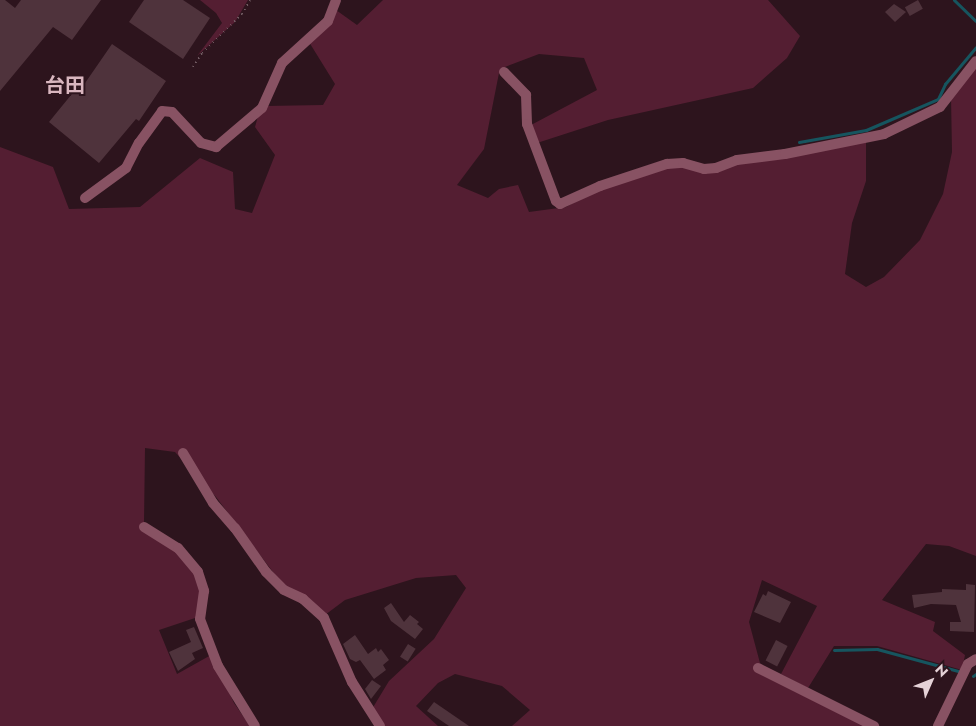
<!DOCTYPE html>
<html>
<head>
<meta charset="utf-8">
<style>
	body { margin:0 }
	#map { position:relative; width:976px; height:726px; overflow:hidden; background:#2d141d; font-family:Jost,"Noto Sans JP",sans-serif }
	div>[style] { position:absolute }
	.green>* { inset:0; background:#541e32 }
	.stream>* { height:3px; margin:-1.5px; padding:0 1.5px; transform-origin:1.5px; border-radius:1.5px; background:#16555f }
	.building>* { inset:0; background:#4f333c; transform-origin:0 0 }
	.path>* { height:2px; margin-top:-1px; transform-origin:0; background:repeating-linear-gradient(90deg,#715b62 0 1px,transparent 0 5px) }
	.minor>* { height:10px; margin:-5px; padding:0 5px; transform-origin:5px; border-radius:5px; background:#885263 }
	span { translate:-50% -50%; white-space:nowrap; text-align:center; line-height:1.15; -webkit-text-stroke:4px #2d141d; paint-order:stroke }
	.quarter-label { font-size:20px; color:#d9b6bf; font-weight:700 }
	.north { position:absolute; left:906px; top:656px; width:50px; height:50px; -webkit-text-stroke:4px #2d141d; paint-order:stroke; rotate:46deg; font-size:14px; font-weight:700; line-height:20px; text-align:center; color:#e5d2d7 }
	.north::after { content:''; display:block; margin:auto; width:18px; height:22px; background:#e5d2d7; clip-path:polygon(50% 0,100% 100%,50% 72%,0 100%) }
</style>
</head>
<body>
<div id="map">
	<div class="green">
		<div style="clip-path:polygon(200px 0,248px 0,235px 22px,197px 56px,222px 23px,216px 13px)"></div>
		<div style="clip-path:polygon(383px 0,768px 0,800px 36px,787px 58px,753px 88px,608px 120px,537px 143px,531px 125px,597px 90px,584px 58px,539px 54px,505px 67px,499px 73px,484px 149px,457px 185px,488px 198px,499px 189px,518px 185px,529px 212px,566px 207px,605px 186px,668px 167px,734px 163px,866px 141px,866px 181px,852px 223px,845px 274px,866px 287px,884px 277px,920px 240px,943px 194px,952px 152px,951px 98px,976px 67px,976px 556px,949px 546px,926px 544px,882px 600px,935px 622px,933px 631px,965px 655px,962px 670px,877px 646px,834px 646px,808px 688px,781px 674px,817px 606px,762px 580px,749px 622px,760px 663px,756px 669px,865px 726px,512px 726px,530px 710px,502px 686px,455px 674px,438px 683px,416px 706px,438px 726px,384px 726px,372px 709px,389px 681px,434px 639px,466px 588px,456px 575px,416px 578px,345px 600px,325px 615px,279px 580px,216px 497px,175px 452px,145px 448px,144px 523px,174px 549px,195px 573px,201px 591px,198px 617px,159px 630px,177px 674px,211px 655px,234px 703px,250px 726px,0 726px,0 147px,53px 167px,69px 209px,140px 207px,200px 158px,233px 172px,235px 209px,252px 213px,275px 155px,255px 127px,258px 116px,266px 106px,323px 105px,335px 84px,309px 42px,336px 10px,357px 25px)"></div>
	</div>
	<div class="stream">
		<div style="left:954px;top:0;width:30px;rotate:44deg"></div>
		<div style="left:799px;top:142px;width:68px;rotate:-10.2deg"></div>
		<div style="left:866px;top:130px;width:78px;rotate:-23.3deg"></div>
		<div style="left:938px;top:99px;width:17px;rotate:-65deg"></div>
		<div style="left:945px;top:84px;width:48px;rotate:-50deg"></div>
		<div style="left:834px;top:650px;width:43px;rotate:-1.3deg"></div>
		<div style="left:877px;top:649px;width:84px;rotate:15.2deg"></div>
		<div style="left:973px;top:676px;width:4px;rotate:-34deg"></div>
	</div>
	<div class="building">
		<div style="clip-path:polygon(0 0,5px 0,15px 8px,21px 0,101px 0,72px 40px,53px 27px,0 91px)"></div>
		<div style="clip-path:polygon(144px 0,183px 0,210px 18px,183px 59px,129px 22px)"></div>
		<div style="left:918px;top:0;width:10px;height:15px;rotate:61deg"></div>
		<div style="clip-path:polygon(894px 4px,906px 12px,895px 22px,885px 12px)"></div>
		<div style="clip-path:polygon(112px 44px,166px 81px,139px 121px,136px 119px,99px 163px,49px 122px,80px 84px,83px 86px)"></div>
		<div style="clip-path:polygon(966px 584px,975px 585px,974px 632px,950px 631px,950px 622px,961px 622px,956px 605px,931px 604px,914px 608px,912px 595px,942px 592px,942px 589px,966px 590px)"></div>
		<div style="clip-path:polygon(768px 591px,791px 602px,780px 623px,754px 612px,763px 594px,766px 596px)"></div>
		<div style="clip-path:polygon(391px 603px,404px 622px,410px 615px,419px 622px,417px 624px,423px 629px,415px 639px,391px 621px,384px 608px)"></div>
		<div style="clip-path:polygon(194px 627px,203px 648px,192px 653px,195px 659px,178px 671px,169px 652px,191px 642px,186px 630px)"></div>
		<div style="clip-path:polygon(355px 635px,368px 654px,376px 648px,378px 652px,381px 649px,389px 660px,383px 665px,386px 670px,374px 679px,360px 660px,356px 662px,350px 659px,343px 644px)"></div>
		<div style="left:776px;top:640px;width:13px;height:23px;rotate:27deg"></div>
		<div style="left:408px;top:644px;width:9px;height:15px;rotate:32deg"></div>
		<div style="clip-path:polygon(372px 680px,381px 686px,371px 699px,365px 689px)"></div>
		<div style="clip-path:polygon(434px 702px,469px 726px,449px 726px,427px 711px)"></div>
	</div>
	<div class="path">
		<div style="left:193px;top:67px;width:17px;rotate:-57deg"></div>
		<div style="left:202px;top:53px;width:56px;rotate:-44.3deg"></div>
		<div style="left:242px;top:14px;width:16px;rotate:-60deg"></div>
	</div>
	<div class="minor">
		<div style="left:504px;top:72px;width:32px;rotate:46deg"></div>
		<div style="left:526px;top:95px;width:29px;rotate:88deg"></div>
		<div style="left:527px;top:124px;width:82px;rotate:69.4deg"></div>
		<div style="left:556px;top:201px;width:5px;rotate:37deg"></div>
		<div style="left:560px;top:204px;width:44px;rotate:-24.2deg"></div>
		<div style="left:600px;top:186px;width:71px;rotate:-18.2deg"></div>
		<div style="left:667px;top:164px;width:16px;rotate:-4deg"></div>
		<div style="left:683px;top:163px;width:22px;rotate:16deg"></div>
		<div style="left:704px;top:169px;width:12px;rotate:-5deg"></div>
		<div style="left:716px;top:168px;width:22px;rotate:-21deg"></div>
		<div style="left:737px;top:160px;width:48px;rotate:-7.1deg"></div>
		<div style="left:785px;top:154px;width:101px;rotate:-11.4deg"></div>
		<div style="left:884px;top:134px;width:62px;rotate:-25.7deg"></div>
		<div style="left:940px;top:107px;width:58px;rotate:-52deg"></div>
		<div style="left:85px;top:198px;width:51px;rotate:-36.2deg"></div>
		<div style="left:126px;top:168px;width:28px;rotate:-63deg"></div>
		<div style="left:139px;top:143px;width:39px;rotate:-54deg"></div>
		<div style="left:162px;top:111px;width:10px;rotate:6deg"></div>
		<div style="left:172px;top:112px;width:42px;rotate:46.9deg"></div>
		<div style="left:201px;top:143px;width:16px;rotate:15deg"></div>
		<div style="left:216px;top:147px;width:60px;rotate:-40.3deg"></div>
		<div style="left:262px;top:108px;width:49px;rotate:-66deg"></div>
		<div style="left:282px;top:63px;width:62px;rotate:-42.4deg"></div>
		<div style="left:328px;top:21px;width:22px;rotate:-69deg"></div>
		<div style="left:183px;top:453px;width:58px;rotate:59deg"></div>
		<div style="left:213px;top:503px;width:33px;rotate:49deg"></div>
		<div style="left:235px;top:528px;width:54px;rotate:54.8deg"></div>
		<div style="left:266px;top:572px;width:25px;rotate:45deg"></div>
		<div style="left:284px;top:590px;width:21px;rotate:25deg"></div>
		<div style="left:303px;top:599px;width:28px;rotate:42deg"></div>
		<div style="left:324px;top:618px;width:70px;rotate:66.4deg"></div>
		<div style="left:352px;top:682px;width:52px;rotate:57.5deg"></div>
		<div style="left:144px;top:527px;width:40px;rotate:32deg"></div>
		<div style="left:178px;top:548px;width:31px;rotate:50deg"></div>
		<div style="left:198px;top:572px;width:20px;rotate:72deg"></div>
		<div style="left:204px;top:591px;width:28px;rotate:98deg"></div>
		<div style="left:200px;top:619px;width:50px;rotate:69deg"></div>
		<div style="left:218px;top:666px;width:70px;rotate:58.3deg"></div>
		<div style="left:758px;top:668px;width:130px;rotate:26.6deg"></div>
		<div style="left:938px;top:726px;width:69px;rotate:-64.2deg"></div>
		<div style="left:968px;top:664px;width:9px;rotate:-32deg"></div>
	</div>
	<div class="quarter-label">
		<span style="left:65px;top:85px">台田</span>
	</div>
	<div class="north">N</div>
</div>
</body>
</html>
